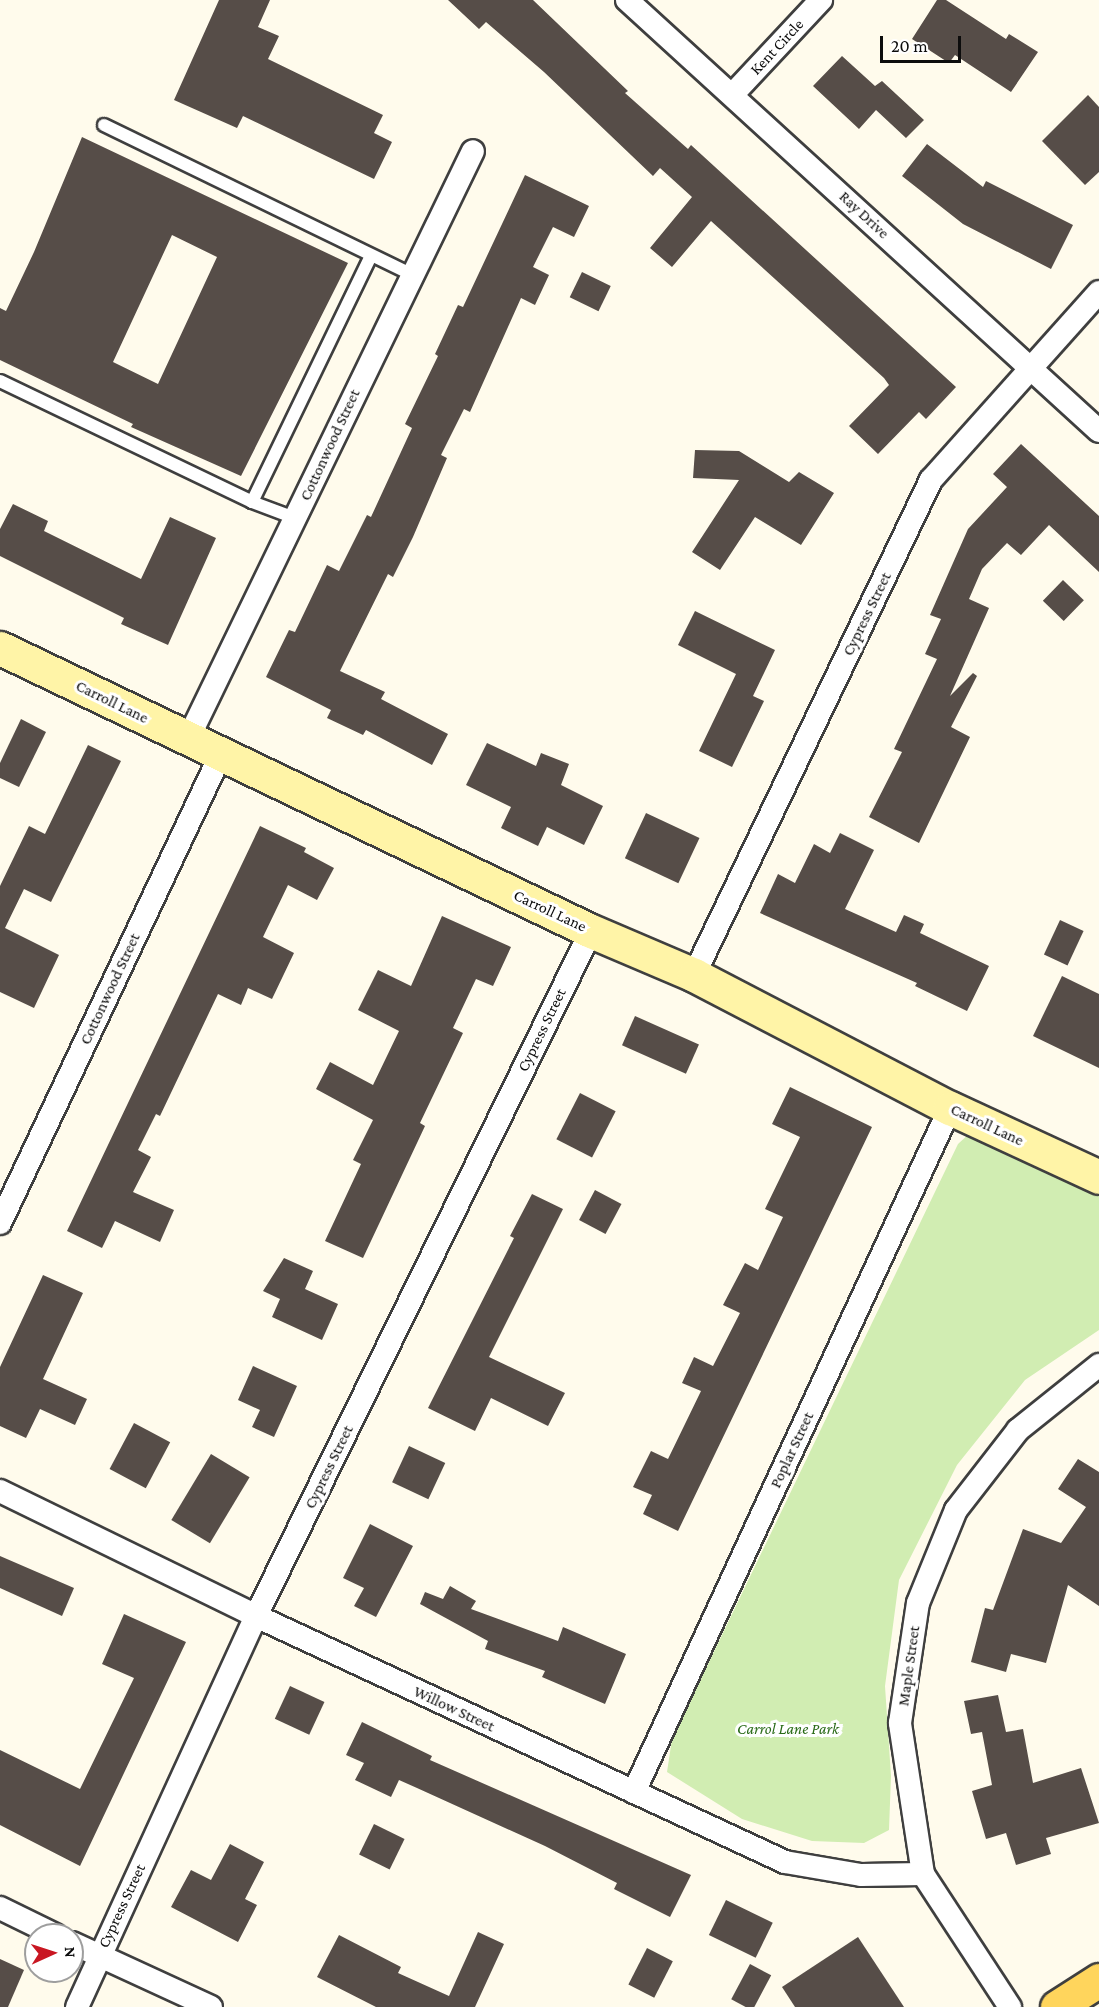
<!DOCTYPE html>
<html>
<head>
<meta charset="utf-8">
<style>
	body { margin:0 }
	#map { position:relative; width:1099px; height:2007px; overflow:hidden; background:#fffbec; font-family:"Crimson Pro",serif }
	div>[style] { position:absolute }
	.green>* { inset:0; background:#d1edb2 }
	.building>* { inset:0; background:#564d48; transform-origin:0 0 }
	.roads { filter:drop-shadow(2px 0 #3f3f3f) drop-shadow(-2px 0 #3f3f3f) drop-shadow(0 2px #3f3f3f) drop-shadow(0 -2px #3f3f3f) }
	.lane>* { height:12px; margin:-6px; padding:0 6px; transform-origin:6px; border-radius:6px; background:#fff }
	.street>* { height:22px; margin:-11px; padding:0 11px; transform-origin:11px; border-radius:11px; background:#fff }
	.secondary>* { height:33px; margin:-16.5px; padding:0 16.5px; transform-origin:16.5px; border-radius:16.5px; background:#fff4a7 }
	.primary>* { height:33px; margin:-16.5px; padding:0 16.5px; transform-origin:16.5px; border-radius:16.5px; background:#ffd55c }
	span { translate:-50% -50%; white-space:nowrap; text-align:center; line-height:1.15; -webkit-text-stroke:6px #fff; paint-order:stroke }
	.street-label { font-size:16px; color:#0c0c0c }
	.park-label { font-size:16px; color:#296a17; font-style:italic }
	.north { position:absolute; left:24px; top:1923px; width:60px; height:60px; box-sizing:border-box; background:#fff; border:2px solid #9e9e9e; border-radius:50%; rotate:87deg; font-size:16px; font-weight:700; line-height:24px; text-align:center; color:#0c0c0c }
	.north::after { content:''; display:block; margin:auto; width:21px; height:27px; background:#c91722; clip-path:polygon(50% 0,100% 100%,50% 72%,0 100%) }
	.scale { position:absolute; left:880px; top:36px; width:81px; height:27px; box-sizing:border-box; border:3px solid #0c0c0c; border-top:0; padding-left:8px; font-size:18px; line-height:21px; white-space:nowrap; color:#0c0c0c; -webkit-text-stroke:4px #fff; paint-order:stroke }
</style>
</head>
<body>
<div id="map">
	<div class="green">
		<div style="clip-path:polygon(970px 1133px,1099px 1189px,1099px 1330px,1025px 1380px,957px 1465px,899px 1580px,885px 1686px,891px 1776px,889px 1830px,864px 1843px,812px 1841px,742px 1819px,667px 1772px,672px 1739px,958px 1144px)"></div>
	</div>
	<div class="building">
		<div style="clip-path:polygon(219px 0,270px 0,258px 27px,279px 36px,268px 59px,383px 115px,374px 133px,392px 142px,374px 179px,243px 116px,237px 128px,174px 100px)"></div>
		<div style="clip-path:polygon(448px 0,533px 0,628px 91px,625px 93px,688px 149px,691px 145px,956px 387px,926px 419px,919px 412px,878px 454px,849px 426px,889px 385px,884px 378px,711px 221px,672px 267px,650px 248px,692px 197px,660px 168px,653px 176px,544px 72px,486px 22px,479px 29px)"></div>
		<div style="clip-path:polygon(937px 0,946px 0,1006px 39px,1009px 34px,1038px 52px,1011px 92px,955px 55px,949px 63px,912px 39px)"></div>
		<div style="clip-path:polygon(842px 56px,875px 86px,882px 81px,924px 120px,906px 138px,876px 110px,859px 129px,813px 86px)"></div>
		<div style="clip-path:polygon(1088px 95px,1099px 107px,1099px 172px,1085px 185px,1042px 141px)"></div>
		<div style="clip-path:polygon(evenodd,82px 137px,348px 263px,241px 476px,131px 427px,133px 424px,0 360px,0 308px,6px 311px,34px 252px,82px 137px,172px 235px,217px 257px,158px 384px,113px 362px,172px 235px)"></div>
		<div style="clip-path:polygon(927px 144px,983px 187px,986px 181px,1073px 225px,1051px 269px,963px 224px,902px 176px)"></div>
		<div style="clip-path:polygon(525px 175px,589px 206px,574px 237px,553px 227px,533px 267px,549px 275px,535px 305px,521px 298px,470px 412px,464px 409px,441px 455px,447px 458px,413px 537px,393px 577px,388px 574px,340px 671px,385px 692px,381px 699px,448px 734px,432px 765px,366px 730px,363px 735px,327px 718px,331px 710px,266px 677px,289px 630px,295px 632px,327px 565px,339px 571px,367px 515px,371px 517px,412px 428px,405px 424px,438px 356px,435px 354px,458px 305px,463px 307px)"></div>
		<div style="left:582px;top:272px;width:32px;height:28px;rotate:26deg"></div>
		<div style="clip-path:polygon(1021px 444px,1099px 516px,1099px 572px,1049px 525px,1021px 555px,1007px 543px,982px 569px,969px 599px,989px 608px,950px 696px,973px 673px,977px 676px,951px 727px,970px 737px,919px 843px,869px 817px,902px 752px,894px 749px,937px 659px,925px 654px,941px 619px,930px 615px,968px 529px,1007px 487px,993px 474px)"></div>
		<div style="clip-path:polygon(695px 450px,739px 451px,789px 482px,799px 472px,834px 493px,801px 545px,755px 517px,720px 570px,692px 552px,739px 480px,693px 478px)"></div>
		<div style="clip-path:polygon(13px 504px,48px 521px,44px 531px,141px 579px,170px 517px,216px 538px,168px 645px,121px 624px,124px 618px,0 556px,0 529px)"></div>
		<div style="left:1063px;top:580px;width:29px;height:29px;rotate:44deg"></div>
		<div style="clip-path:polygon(695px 611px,775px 650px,753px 696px,764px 701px,732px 767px,699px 751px,736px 674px,678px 645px)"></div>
		<div style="clip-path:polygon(21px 719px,46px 732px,19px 787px,0 778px,0 763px)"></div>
		<div style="clip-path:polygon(487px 743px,536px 766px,541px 753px,569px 764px,561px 785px,603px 806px,584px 845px,547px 827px,538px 846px,501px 828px,511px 807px,466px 785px)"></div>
		<div style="clip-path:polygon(88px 745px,121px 761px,51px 902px,24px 889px,5px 928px,59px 955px,34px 1008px,0 992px,0 886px,29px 826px,45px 834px)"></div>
		<div style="left:646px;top:813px;width:59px;height:50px;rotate:25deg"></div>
		<div style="clip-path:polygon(260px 826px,306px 848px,304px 852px,334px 868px,317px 900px,288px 885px,263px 937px,294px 953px,272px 999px,248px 988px,241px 1005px,218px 994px,160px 1116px,156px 1114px,138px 1150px,151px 1157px,133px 1192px,174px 1210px,160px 1242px,115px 1221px,102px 1248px,67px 1231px)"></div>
		<div style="clip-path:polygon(840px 833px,874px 850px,845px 909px,896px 932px,904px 915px,924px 924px,920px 933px,989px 966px,967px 1011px,915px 986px,917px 983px,760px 913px,778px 874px,795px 883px,814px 844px,830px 853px)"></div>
		<div style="clip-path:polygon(442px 916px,511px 947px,493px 986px,476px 979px,453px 1028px,463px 1033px,420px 1123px,425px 1126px,363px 1258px,325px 1241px,361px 1164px,353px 1160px,373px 1120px,316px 1089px,330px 1062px,373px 1085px,399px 1031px,358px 1010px,378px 970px,411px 986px)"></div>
		<div style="left:1060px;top:920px;width:26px;height:38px;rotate:25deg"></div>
		<div style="clip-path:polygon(1062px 976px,1099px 994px,1099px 1068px,1033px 1036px)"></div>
		<div style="left:635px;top:1016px;width:70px;height:32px;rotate:24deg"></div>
		<div style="clip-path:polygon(790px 1087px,872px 1127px,678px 1531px,643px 1514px,652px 1495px,633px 1487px,651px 1451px,668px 1459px,701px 1391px,682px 1383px,694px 1357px,713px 1366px,740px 1313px,723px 1305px,745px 1263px,758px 1270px,783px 1217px,765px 1209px,800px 1137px,772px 1124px)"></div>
		<div style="left:580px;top:1093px;width:40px;height:52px;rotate:27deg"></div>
		<div style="left:595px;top:1190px;width:30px;height:34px;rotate:28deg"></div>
		<div style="clip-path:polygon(532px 1194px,563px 1209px,489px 1357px,565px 1393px,548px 1426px,491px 1398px,475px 1431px,428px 1408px,514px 1238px,510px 1236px)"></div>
		<div style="clip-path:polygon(284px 1258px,313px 1271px,305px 1289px,338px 1304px,322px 1340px,272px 1317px,280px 1299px,263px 1291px)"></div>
		<div style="clip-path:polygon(43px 1275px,83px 1293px,43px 1379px,87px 1399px,75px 1425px,40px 1409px,26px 1438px,0 1426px,0 1367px)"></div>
		<div style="clip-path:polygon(253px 1366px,297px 1386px,274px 1437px,252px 1427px,260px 1410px,238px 1400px)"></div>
		<div style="left:134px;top:1423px;width:41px;height:52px;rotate:28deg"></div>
		<div style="left:409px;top:1446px;width:40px;height:40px;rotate:25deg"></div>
		<div style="left:211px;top:1454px;width:45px;height:77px;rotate:31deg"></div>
		<div style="clip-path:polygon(1078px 1459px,1099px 1472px,1099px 1606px,1068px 1585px,1046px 1663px,1011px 1654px,1006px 1672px,971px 1662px,985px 1608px,993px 1610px,1023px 1529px,1061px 1543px,1086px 1507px,1058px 1489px)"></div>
		<div style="clip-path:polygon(370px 1524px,413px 1546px,376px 1617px,354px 1606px,364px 1588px,343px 1578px)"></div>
		<div style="clip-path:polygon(0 1556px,74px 1588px,62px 1616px,0 1588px)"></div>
		<div style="clip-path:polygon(450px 1586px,476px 1601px,471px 1609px,558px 1641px,563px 1627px,626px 1654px,605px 1704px,542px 1677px,545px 1671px,485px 1649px,488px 1641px,420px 1604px,425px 1592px,443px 1599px)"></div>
		<div style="clip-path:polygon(124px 1614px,186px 1642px,80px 1866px,0 1825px,0 1750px,80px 1789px,134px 1678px,102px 1664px)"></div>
		<div style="left:290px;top:1686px;width:38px;height:36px;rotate:25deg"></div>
		<div style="clip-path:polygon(998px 1695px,1006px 1732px,1023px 1729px,1033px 1783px,1081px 1768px,1099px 1823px,1046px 1838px,1051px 1854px,1016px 1865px,1006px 1833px,986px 1839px,972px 1791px,992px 1785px,982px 1732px,971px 1734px,964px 1701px)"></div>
		<div style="clip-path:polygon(362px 1722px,432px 1756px,430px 1760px,691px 1875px,670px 1917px,614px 1889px,617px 1883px,545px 1846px,417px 1788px,399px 1780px,391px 1797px,355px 1780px,364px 1763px,346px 1755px)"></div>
		<div style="left:374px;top:1824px;width:34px;height:34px;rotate:26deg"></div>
		<div style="clip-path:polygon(230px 1844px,264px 1862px,245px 1899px,257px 1905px,238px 1942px,171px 1907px,191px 1870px,211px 1880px)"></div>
		<div style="left:726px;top:1900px;width:52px;height:39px;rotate:26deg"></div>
		<div style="clip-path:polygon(478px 1932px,504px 1944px,475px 2007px,376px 2007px,317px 1977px,339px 1935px,401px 1967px,398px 1973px,449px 1996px)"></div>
		<div style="clip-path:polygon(858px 1937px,904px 2007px,795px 2007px,782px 1987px)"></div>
		<div style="left:647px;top:1948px;width:29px;height:41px;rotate:27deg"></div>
		<div style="clip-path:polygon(0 1959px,24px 1970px,8px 2007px,0 2007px)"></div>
		<div style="left:750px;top:1964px;width:24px;height:40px;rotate:28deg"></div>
	</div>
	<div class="roads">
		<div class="lane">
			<div style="left:104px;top:125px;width:341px;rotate:25.9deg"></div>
			<div style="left:0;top:381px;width:280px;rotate:25.6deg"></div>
			<div style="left:252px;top:502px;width:46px;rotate:20.4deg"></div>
			<div style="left:252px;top:502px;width:273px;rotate:-64.2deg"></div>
		</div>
		<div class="street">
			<div style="left:627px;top:0;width:639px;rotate:42.4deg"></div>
			<div style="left:733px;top:94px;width:129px;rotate:-46.9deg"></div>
			<div style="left:188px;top:739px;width:653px;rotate:-64.14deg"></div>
			<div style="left:694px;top:975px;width:549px;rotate:-64.42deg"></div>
			<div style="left:931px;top:480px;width:252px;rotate:-48.2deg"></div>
			<div style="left:0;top:1223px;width:518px;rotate:-64.77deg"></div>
			<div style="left:0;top:1491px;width:285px;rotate:26deg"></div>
			<div style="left:256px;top:1616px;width:583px;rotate:24.94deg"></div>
			<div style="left:785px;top:1862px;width:77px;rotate:9.7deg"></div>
			<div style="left:861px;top:1875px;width:62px;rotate:-0.9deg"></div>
			<div style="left:634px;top:1792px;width:753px;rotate:-65.2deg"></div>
			<div style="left:0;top:1908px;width:61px;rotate:26.1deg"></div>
			<div style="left:72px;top:1943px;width:153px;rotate:24.7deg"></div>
			<div style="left:77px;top:2007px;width:430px;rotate:-65.4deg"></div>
			<div style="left:256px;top:1616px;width:763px;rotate:-63.94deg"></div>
			<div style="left:1010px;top:2007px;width:159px;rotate:-123.2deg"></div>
			<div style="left:923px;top:1874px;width:153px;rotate:-98.7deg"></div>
			<div style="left:900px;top:1723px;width:121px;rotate:-81.5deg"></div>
			<div style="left:918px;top:1603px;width:100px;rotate:-67.8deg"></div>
			<div style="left:956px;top:1510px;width:101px;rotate:-52.2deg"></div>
			<div style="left:1018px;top:1430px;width:104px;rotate:-38.7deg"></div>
		</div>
		<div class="secondary">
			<div style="left:0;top:648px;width:655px;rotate:25.59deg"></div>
			<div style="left:591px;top:931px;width:112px;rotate:23.1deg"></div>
			<div style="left:694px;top:975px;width:288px;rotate:27.5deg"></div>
			<div style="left:950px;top:1108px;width:164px;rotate:24.8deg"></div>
		</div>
		<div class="primary">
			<div style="left:1057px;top:2007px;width:50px;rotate:-32.7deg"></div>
		</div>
	</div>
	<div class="street-label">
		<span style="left:777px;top:47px;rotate:-47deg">Kent Circle</span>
		<span style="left:864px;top:215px;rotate:43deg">Ray Drive</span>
		<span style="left:330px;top:445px;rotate:-65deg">Cottonwood Street</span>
		<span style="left:867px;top:614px;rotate:-64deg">Cypress Street</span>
		<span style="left:112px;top:702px;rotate:26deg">Carroll Lane</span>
		<span style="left:550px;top:911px;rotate:25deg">Carroll Lane</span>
		<span style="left:110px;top:989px;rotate:-65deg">Cottonwood Street</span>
		<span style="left:542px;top:1030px;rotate:-64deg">Cypress Street</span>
		<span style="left:987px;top:1125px;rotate:25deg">Carroll Lane</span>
		<span style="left:792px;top:1450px;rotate:-65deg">Poplar Street</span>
		<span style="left:329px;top:1467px;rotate:-64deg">Cypress Street</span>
		<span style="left:909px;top:1666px;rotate:-82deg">Maple Street</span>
		<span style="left:454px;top:1709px;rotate:25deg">Willow Street</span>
		<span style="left:122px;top:1906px;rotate:-65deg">Cypress Street</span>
	</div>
	<div class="park-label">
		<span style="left:788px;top:1729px">Carrol Lane Park</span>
	</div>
	<div class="north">N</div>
	<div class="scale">20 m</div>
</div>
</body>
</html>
